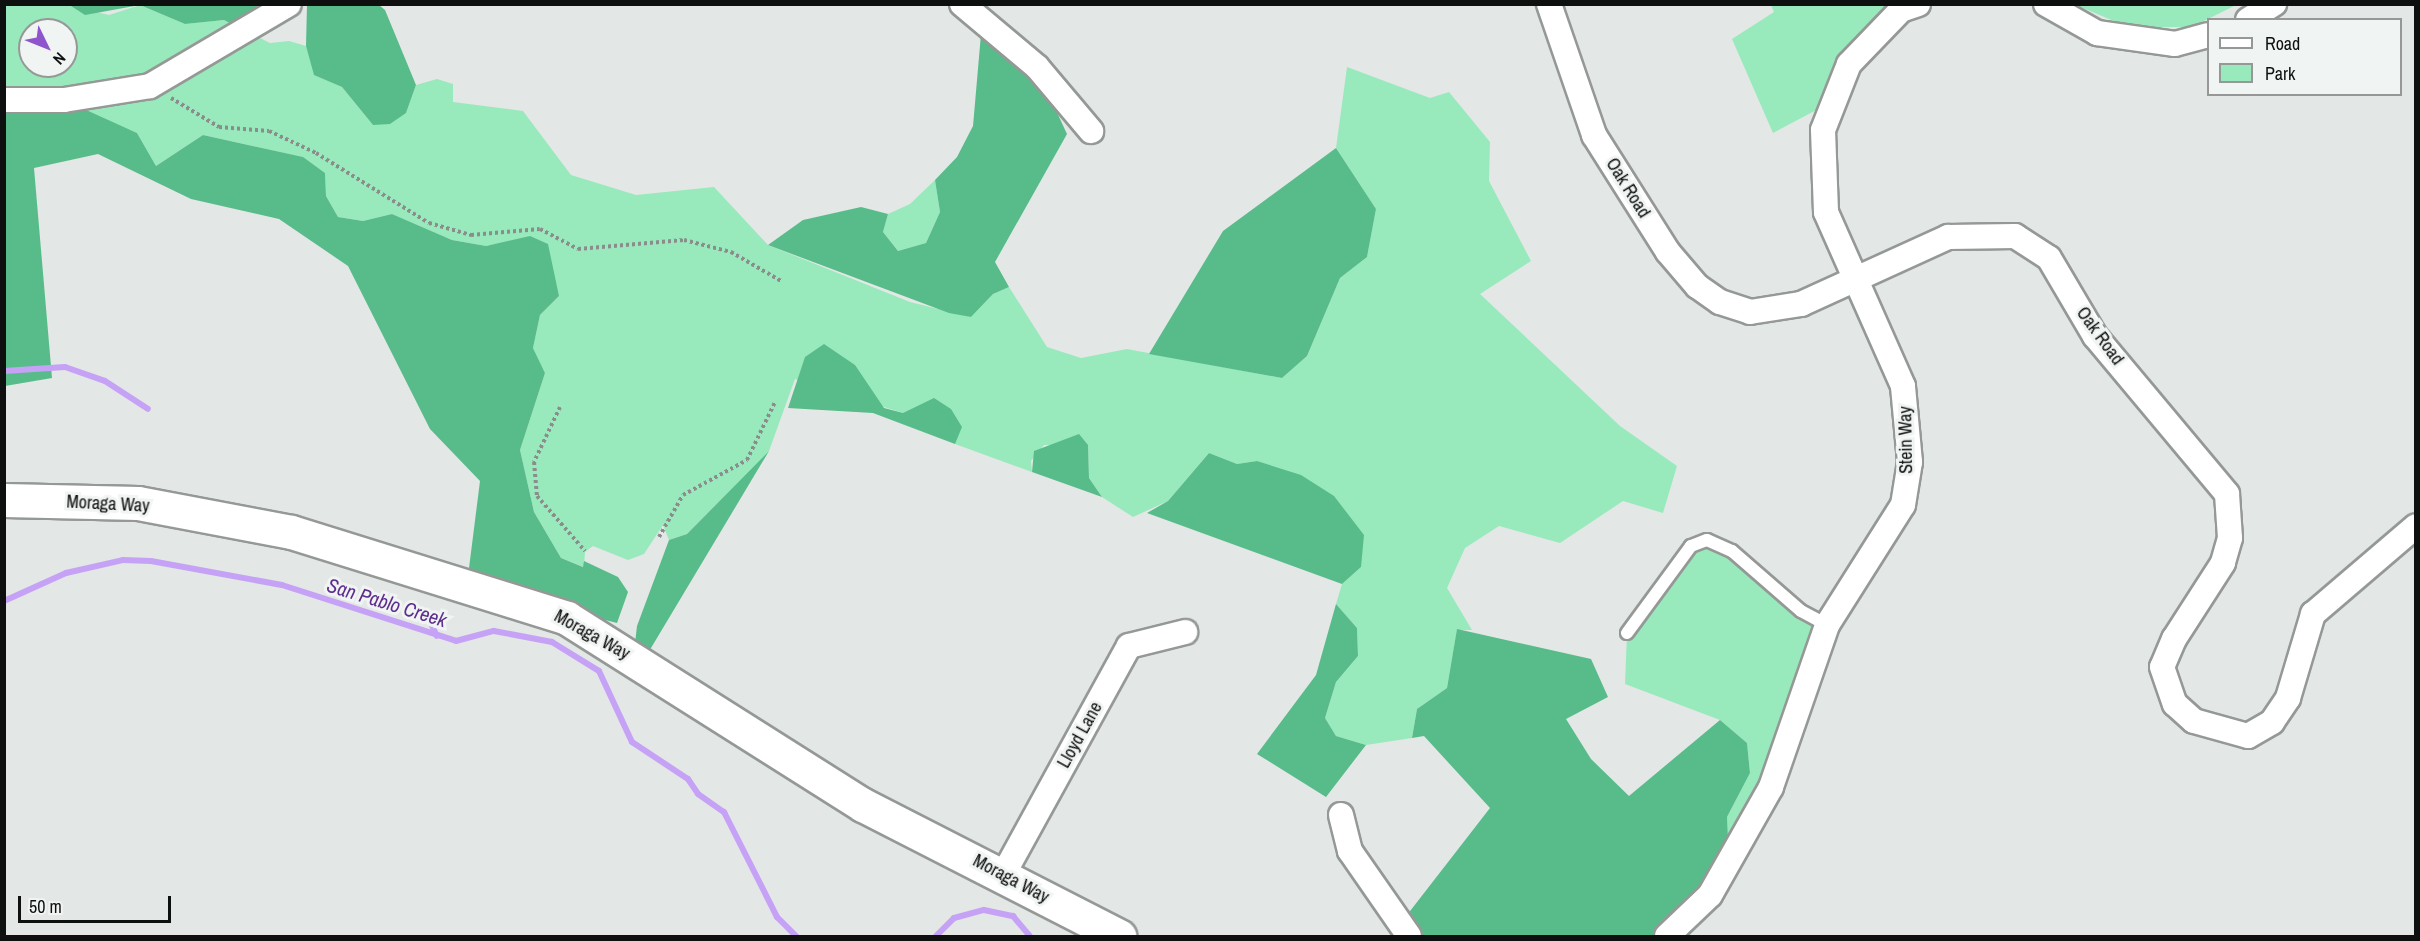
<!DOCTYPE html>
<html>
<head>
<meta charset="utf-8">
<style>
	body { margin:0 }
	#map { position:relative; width:2420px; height:941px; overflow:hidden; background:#e3e7e5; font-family:"Archivo Narrow",sans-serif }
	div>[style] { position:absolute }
	.green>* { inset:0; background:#98eabc }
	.forest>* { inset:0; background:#57bc89 }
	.stream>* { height:6px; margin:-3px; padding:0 3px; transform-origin:3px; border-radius:3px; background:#c6a2f6 }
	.path>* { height:4px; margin-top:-2px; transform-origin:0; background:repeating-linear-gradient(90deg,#8a8d8b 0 3px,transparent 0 6px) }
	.roads { filter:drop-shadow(2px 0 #959996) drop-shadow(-2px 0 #959996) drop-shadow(0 2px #959996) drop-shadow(0 -2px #959996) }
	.lane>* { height:12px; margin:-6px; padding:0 6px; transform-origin:6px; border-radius:6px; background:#fff }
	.street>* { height:24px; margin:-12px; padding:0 12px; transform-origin:12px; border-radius:12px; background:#fff }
	.secondary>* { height:33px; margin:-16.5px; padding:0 16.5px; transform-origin:16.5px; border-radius:16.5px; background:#fff }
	span { translate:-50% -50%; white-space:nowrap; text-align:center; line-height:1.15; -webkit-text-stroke:6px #f0f4f2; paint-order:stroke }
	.street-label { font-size:18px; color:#0e0f0f }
	.water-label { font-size:20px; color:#5e2e8e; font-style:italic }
	.frame { position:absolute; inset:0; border:6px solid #0e0f0f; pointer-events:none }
	.legend { position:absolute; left:2207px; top:18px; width:195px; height:78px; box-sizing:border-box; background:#f0f4f2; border:2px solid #969897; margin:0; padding:8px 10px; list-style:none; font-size:18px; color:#0e0f0f }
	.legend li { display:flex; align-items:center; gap:12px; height:30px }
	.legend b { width:30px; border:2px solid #969897 }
	.north { position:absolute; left:18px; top:18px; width:60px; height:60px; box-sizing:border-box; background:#f0f4f2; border:2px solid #969897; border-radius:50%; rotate:133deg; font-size:16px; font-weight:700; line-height:24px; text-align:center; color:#0e0f0f }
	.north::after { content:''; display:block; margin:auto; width:21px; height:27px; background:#8e55cc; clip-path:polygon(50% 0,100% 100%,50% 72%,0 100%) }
	.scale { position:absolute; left:18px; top:896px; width:153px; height:27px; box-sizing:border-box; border:3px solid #0e0f0f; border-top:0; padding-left:8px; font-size:18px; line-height:21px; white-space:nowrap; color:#0e0f0f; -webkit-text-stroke:4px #f0f4f2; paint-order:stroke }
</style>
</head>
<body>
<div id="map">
	<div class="green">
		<div style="clip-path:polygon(evenodd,5px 5px,68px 5px,109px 15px,140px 5px,185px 24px,224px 20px,270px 43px,289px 41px,306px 46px,315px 75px,342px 87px,373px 125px,406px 113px,416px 85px,437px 79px,453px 84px,453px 102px,523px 111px,571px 175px,636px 195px,714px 187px,768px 245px,910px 302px,971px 317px,993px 294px,1009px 287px,1047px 347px,1081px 358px,1127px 349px,1282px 378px,1307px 356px,1340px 278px,1367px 257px,1376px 209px,1336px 148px,1347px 67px,1430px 98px,1449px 92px,1490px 142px,1489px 181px,1531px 261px,1480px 294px,1620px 426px,1677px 466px,1663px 513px,1623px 501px,1560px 543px,1499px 526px,1465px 548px,1447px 588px,1472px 630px,1457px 630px,1447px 688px,1417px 709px,1412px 738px,1366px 745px,1336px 736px,1325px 718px,1336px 682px,1358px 656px,1357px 628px,1336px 604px,1342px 584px,1361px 567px,1257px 461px,1237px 464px,1209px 453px,1168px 501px,1133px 517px,1102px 497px,1089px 478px,1088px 445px,1044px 445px,1031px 461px,1032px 472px,955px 444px,954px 438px,903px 413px,795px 379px,769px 451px,687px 534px,669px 540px,663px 525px,644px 554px,628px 560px,593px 546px,585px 552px,584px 567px,561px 558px,534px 512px,520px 450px,545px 373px,533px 348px,540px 315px,559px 296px,507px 242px,486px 246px,452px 240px,392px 214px,363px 221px,338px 217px,326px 196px,325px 173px,302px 157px,203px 135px,156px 166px,137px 133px,106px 120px,5px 109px,5px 5px,30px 30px,66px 30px,66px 66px,30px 66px,30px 30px)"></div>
		<div style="clip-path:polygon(1771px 5px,1895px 5px,1822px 107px,1773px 133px,1732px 39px,1774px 12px)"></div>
		<div style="clip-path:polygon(2076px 5px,2236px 5px,2192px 27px,2128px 27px)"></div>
		<div style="clip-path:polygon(935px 180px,940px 212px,926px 243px,898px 251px,883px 232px,888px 214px,910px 204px)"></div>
		<div style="clip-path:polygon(1707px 540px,1827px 625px,1729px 859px,1727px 817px,1750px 773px,1747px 743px,1720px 720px,1625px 684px,1627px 633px,1691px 546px)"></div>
	</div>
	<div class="forest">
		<div style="clip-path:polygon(68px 4px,256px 5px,267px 18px,245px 31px,224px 20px,185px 24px,140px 5px,85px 15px)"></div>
		<div style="clip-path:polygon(307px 5px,379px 5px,385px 10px,416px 85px,406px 113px,390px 124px,373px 125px,342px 87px,314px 75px,306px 46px)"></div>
		<div style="clip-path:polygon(981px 34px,1047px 91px,1067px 134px,995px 262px,1009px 287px,993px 294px,971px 317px,949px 313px,768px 245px,803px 220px,861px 207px,888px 214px,883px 232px,898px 251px,926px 243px,940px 212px,935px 180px,957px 157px,973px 126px)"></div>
		<div style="clip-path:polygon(64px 100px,137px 133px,156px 166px,203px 135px,303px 157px,325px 173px,326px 196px,338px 217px,363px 221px,392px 214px,452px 240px,486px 246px,530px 236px,548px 244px,559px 296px,540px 315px,533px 348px,545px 373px,520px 450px,534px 512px,561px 558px,583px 567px,584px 561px,618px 577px,628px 592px,617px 623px,467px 584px,480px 481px,430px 429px,348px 266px,279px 219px,191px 199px,98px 154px,34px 168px,52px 378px,5px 386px,4px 109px)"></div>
		<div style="clip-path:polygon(1336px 148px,1376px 209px,1367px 257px,1340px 278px,1307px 356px,1282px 378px,1149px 354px,1223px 231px)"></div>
		<div style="clip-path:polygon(824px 344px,855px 365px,884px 408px,903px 413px,934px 398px,951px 409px,962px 427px,955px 444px,873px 413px,788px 408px,805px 357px)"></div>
		<div style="clip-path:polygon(1079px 434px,1088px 445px,1089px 478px,1102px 497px,1032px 472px,1034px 451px)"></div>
		<div style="clip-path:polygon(769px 451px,645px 658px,635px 643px,637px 626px,669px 540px,687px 534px)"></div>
		<div style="clip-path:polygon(1209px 453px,1237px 464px,1257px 461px,1301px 475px,1334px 496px,1364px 535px,1361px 567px,1342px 584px,1147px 513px,1168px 501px)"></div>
		<div style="clip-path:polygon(1336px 604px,1357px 628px,1358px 656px,1336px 682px,1325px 718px,1336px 736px,1366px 745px,1326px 797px,1257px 754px,1316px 675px)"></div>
		<div style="clip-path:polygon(1457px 629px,1591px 659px,1608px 697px,1566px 719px,1591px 759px,1629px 796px,1720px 720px,1747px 743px,1750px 773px,1727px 817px,1729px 859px,1667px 936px,1409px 936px,1400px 924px,1490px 808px,1424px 736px,1412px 738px,1417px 709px,1447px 688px)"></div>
	</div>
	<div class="stream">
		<div style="left:4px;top:371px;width:61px;rotate:-3.8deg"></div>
		<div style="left:65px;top:367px;width:42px;rotate:19.3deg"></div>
		<div style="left:105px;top:381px;width:51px;rotate:33.1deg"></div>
		<div style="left:4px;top:601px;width:68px;rotate:-24.3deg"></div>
		<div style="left:66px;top:573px;width:58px;rotate:-12.8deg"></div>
		<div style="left:123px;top:560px;width:28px;rotate:2deg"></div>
		<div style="left:151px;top:561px;width:133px;rotate:10.4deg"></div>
		<div style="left:282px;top:585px;width:183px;rotate:17.8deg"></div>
		<div style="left:456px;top:641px;width:39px;rotate:-15deg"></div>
		<div style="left:494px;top:631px;width:59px;rotate:10.7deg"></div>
		<div style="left:552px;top:642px;width:55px;rotate:31.7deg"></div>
		<div style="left:599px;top:671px;width:78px;rotate:65.1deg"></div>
		<div style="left:632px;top:742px;width:67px;rotate:33.5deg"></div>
		<div style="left:688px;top:779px;width:18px;rotate:56deg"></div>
		<div style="left:698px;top:794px;width:32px;rotate:35deg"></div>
		<div style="left:724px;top:812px;width:118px;rotate:63.2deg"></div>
		<div style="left:777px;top:917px;width:27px;rotate:45deg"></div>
		<div style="left:427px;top:615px;width:23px;rotate:65deg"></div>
		<div style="left:936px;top:936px;width:25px;rotate:-45deg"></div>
		<div style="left:954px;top:918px;width:31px;rotate:-15deg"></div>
		<div style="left:984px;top:910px;width:30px;rotate:12deg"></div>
		<div style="left:1013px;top:916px;width:26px;rotate:50deg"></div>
	</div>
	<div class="path">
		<div style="left:171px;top:98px;width:56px;rotate:31.1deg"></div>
		<div style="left:219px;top:127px;width:50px;rotate:4.6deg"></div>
		<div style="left:269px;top:131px;width:52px;rotate:25.1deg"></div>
		<div style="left:316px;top:153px;width:133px;rotate:31.8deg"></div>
		<div style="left:429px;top:223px;width:44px;rotate:15.9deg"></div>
		<div style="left:471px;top:235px;width:69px;rotate:-5deg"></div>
		<div style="left:540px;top:229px;width:43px;rotate:27.8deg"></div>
		<div style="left:578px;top:249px;width:106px;rotate:-4.9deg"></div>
		<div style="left:684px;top:240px;width:49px;rotate:14.3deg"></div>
		<div style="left:731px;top:252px;width:58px;rotate:30.1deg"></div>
		<div style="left:560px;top:407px;width:61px;rotate:115.3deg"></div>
		<div style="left:534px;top:462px;width:34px;rotate:85deg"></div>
		<div style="left:537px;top:496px;width:73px;rotate:48.9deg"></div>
		<div style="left:659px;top:537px;width:48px;rotate:-60.3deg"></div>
		<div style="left:683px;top:495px;width:73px;rotate:-28.7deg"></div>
		<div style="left:747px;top:460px;width:64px;rotate:-64.2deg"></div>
	</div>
	<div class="roads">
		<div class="lane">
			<div style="left:1627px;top:633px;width:108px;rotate:-53.7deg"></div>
			<div style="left:1691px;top:546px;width:17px;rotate:-21deg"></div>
			<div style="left:1707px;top:540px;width:27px;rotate:24deg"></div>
			<div style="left:1732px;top:551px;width:91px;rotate:41deg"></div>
			<div style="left:1801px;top:611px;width:30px;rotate:28deg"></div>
		</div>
		<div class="street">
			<div style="left:962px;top:4px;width:98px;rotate:40deg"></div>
			<div style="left:1037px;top:67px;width:84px;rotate:49.8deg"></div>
			<div style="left:1549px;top:4px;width:139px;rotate:71deg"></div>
			<div style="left:1594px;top:135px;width:138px;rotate:57.7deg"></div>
			<div style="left:1668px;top:252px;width:45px;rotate:49.5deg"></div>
			<div style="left:1697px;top:286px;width:28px;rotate:35deg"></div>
			<div style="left:1720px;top:302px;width:32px;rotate:18deg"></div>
			<div style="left:1750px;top:312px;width:52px;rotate:-8.9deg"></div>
			<div style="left:1801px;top:304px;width:162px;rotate:-24.5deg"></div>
			<div style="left:1948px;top:237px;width:67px;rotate:-0.9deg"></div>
			<div style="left:2015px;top:236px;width:40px;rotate:32.9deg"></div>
			<div style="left:2049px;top:258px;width:91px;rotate:59.5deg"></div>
			<div style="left:2095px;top:336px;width:206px;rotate:50.1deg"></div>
			<div style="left:2227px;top:494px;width:44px;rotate:86.1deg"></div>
			<div style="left:2230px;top:538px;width:26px;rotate:106deg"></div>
			<div style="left:2223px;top:563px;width:90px;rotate:122.8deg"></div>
			<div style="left:2174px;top:639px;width:30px;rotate:113deg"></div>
			<div style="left:2162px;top:667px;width:39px;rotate:71deg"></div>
			<div style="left:2175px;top:704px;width:25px;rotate:42deg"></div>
			<div style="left:2194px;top:721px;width:56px;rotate:15.5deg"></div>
			<div style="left:2248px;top:736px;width:28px;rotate:-30deg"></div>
			<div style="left:2272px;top:722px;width:29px;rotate:-56deg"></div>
			<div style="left:2288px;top:698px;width:88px;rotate:-73.4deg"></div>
			<div style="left:2313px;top:614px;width:135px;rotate:-40.5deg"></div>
			<div style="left:2046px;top:4px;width:59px;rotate:29.6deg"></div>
			<div style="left:2097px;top:33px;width:79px;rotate:8deg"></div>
			<div style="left:2175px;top:44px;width:34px;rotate:-15deg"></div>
			<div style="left:2248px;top:20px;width:31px;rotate:-32deg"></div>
			<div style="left:4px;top:100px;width:60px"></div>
			<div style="left:64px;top:100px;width:87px;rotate:-9.2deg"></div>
			<div style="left:150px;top:86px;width:161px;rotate:-30.5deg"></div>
			<div style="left:1341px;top:815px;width:37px;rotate:76deg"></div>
			<div style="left:1350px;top:851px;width:103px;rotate:55.2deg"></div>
			<div style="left:1003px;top:875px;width:261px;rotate:-61.2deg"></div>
			<div style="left:1129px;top:646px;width:58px;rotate:-14deg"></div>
			<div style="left:1667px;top:936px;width:59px;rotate:-43.6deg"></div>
			<div style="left:1710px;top:895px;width:124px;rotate:-60.5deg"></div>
			<div style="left:1771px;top:787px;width:171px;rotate:-70.9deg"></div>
			<div style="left:1827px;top:625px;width:142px;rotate:-57.7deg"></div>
			<div style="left:1903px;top:505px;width:44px;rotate:-80.8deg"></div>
			<div style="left:1910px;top:462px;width:76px;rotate:-95.3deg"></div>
			<div style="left:1903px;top:386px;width:190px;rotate:-113.9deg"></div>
			<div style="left:1826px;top:212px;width:82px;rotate:-92.1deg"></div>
			<div style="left:1823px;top:130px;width:71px;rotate:-68.5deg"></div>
			<div style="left:1849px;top:64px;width:75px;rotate:-46.1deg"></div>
			<div style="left:1901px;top:10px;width:18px;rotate:-19deg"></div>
		</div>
		<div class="secondary">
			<div style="left:4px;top:500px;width:134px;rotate:1.3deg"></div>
			<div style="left:138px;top:503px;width:156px;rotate:10.7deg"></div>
			<div style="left:291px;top:532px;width:289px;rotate:17.3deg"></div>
			<div style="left:567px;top:618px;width:350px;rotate:32.3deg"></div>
			<div style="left:863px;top:805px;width:288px;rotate:27.1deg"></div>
		</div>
	</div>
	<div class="street-label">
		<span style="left:1628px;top:188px;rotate:58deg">Oak Road</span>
		<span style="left:2100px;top:336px;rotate:54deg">Oak Road</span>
		<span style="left:1906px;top:440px;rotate:-91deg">Stein Way</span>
		<span style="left:108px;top:504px;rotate:3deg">Moraga Way</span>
		<span style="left:592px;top:635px;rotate:29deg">Moraga Way</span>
		<span style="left:1080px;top:735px;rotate:-61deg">Lloyd Lane</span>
		<span style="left:1011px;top:879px;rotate:28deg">Moraga Way</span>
	</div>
	<div class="water-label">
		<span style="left:387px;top:602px;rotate:17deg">San Pablo Creek</span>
	</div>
	<div class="frame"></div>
	<ul class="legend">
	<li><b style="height:8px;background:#fff"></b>Road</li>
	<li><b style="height:16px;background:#98eabc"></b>Park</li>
	</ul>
	<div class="north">N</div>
	<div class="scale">50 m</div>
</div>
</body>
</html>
